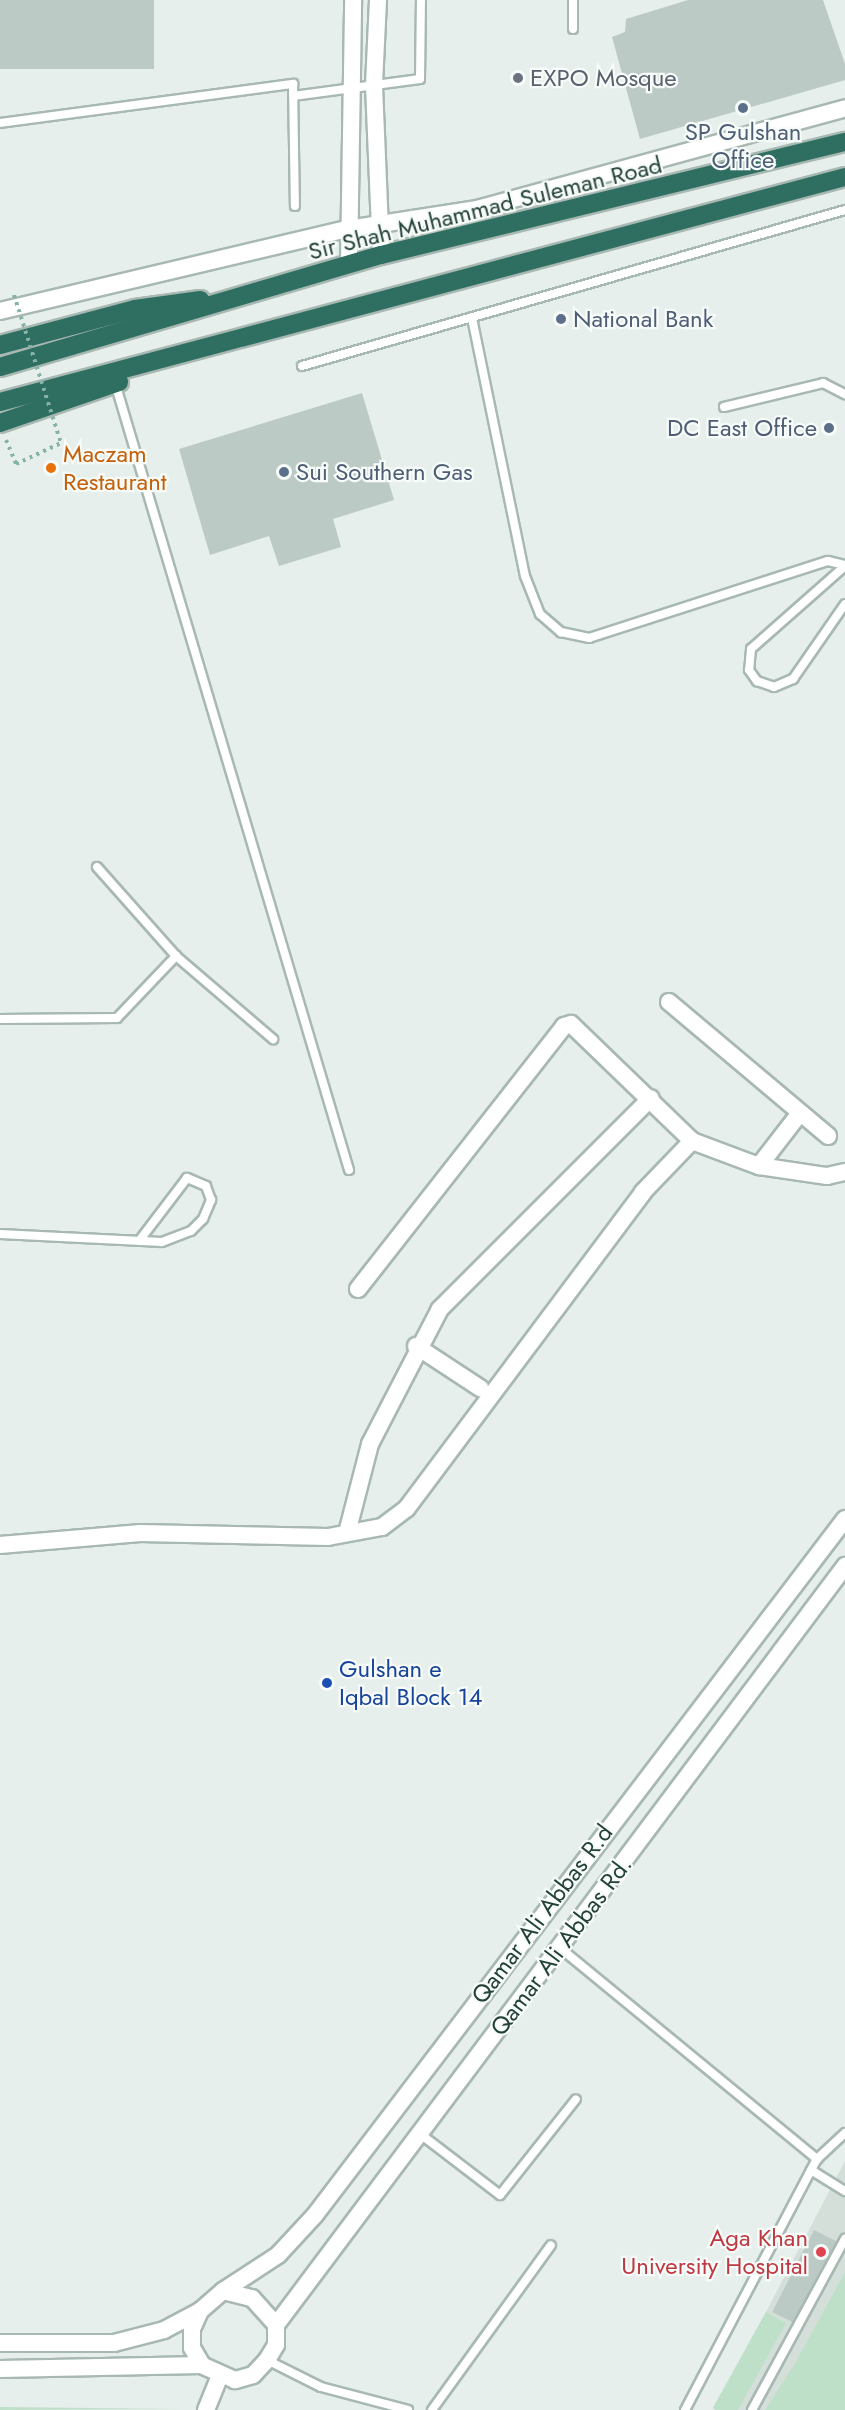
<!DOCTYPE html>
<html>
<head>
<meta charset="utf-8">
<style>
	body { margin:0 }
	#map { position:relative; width:845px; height:2410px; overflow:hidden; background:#e6efeb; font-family:Jost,sans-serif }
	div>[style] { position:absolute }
	.built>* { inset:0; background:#d4dfda }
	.green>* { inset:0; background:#bfe0c8; transform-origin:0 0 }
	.building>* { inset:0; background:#bbcac4; transform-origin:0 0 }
	.path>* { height:4px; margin-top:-2px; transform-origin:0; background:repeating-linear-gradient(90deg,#86b3a5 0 3px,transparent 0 7.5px) }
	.roads { filter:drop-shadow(2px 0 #a8b8b2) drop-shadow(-2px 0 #a8b8b2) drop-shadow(0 2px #a8b8b2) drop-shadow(0 -2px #a8b8b2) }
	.lane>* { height:8px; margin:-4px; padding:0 4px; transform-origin:4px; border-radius:4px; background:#fff }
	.street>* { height:16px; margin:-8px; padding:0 8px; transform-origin:8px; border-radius:8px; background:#fff }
	.highway>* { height:18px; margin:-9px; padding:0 9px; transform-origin:9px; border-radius:9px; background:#2f6f62 }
	.path-bridge>* { height:4px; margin-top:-2px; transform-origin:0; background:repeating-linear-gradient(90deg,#86b3a5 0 3px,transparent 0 7.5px) }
	.dots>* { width:16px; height:16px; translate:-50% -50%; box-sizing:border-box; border:3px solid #f7fbf9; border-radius:50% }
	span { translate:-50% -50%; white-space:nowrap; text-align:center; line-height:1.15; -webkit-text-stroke:4.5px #f7fbf9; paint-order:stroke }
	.worship-label { font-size:24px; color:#5b616d }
	.left { translate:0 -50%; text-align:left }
	.service-label { font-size:24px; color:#4e5e75 }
	.right { translate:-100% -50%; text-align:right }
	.street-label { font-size:24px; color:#24423a }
	.food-label { font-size:24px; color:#c56008 }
	.transit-label { font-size:24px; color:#164399 }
	.health-label { font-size:24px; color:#be3a42 }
</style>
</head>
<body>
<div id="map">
	<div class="built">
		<div style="clip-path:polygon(845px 2161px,845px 2410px,715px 2410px,766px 2312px)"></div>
	</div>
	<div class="green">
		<div style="clip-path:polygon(845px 2272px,845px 2410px,765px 2410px,794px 2365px)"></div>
		<div style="left:766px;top:2312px;width:23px;height:110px;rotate:29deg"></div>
		<div style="clip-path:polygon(0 2407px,182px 2409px,0 2410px)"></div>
	</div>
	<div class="building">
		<div style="left:0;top:0;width:154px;height:69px"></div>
		<div style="clip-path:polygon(688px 0,823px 0,845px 64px,845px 80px,640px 139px,612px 37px,625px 32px,626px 19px)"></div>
		<div style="clip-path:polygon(362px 393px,394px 500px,333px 519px,341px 547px,279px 566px,269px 536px,210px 555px,179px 449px)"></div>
		<div style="left:814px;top:2230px;width:25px;height:92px;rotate:27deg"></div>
	</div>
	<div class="path">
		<div style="left:6px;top:440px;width:26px;rotate:67deg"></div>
		<div style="left:16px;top:464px;width:50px;rotate:-25deg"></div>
	</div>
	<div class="roads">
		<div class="lane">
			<div style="left:573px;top:0;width:29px;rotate:90deg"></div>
			<div style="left:293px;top:96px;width:128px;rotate:-7.6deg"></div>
			<div style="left:420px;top:79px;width:79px;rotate:-89.3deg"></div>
			<div style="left:0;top:123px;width:296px;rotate:-7.6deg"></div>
			<div style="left:293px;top:84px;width:122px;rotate:89.1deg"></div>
			<div style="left:472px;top:318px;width:263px;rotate:78.4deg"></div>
			<div style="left:525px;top:576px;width:41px;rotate:68.5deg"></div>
			<div style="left:540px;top:614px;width:28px;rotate:41deg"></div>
			<div style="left:561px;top:632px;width:29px;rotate:12deg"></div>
			<div style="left:589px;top:638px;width:251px;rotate:-17.9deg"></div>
			<div style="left:828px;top:561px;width:17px;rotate:13deg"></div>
			<div style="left:302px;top:366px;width:565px;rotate:-16.03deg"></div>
			<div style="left:115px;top:383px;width:821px;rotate:73.44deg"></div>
			<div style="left:724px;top:407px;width:102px;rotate:-13.6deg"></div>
			<div style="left:823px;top:383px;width:25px;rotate:27deg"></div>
			<div style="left:845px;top:566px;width:125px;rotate:138.6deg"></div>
			<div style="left:751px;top:649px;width:21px;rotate:95deg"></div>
			<div style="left:749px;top:670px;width:14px;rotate:54deg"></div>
			<div style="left:757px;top:681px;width:18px;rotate:19deg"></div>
			<div style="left:774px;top:687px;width:21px;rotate:-23deg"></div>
			<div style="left:793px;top:679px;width:91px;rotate:-55.3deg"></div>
			<div style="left:97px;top:867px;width:119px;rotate:48.4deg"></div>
			<div style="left:176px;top:956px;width:128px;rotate:40.6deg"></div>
			<div style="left:0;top:1019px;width:117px;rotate:-0.5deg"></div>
			<div style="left:117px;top:1018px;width:86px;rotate:-46.4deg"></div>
			<div style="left:0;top:1234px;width:162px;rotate:2.8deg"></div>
			<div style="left:162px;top:1242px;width:31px;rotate:-21deg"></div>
			<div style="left:191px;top:1231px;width:17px;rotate:-45deg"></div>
			<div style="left:203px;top:1219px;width:21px;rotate:-67deg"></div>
			<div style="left:211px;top:1200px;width:15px;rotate:-110deg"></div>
			<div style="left:206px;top:1186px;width:21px;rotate:-157deg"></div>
			<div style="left:187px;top:1178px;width:79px;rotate:127.3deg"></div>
			<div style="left:560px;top:1948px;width:333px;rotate:39.4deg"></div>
			<div style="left:419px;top:2133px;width:102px;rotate:37.4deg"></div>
			<div style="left:500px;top:2195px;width:122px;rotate:-51.6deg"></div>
			<div style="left:811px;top:2170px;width:40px;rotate:32deg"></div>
			<div style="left:267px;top:2360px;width:60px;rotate:26.6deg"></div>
			<div style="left:321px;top:2387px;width:90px;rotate:14.8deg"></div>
			<div style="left:432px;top:2410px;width:203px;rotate:-54.2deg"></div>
			<div style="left:685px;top:2410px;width:284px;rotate:-62.3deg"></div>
			<div style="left:817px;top:2159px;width:38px;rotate:-43deg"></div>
			<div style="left:752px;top:2410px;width:195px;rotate:-61.5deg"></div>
		</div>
		<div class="street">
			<div style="left:378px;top:0;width:86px;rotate:92.7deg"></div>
			<div style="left:374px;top:86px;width:169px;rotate:87.6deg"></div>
			<div style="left:349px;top:264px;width:264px;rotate:-89.1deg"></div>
			<div style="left:0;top:311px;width:358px;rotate:-13.3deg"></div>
			<div style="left:348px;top:229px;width:131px;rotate:-8.8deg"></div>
			<div style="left:477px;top:209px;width:382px;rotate:-15.3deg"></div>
			<div style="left:669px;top:1002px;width:208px;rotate:40.1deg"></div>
			<div style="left:759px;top:1166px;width:67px;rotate:-52.3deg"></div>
			<div style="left:358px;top:1289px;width:334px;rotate:-51.9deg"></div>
			<div style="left:564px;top:1026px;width:7px;rotate:-16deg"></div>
			<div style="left:571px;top:1024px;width:168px;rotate:44deg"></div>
			<div style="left:692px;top:1141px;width:72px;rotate:20.5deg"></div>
			<div style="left:759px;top:1166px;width:69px;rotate:8.4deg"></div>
			<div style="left:827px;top:1176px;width:18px;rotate:-13deg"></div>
			<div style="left:416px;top:1346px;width:77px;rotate:33.3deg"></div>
			<div style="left:347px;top:1533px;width:92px;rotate:-75.5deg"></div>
			<div style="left:370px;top:1444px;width:152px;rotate:-62.6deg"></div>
			<div style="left:440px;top:1309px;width:298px;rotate:-45deg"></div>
			<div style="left:0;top:1545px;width:141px;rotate:-4.9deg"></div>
			<div style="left:140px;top:1533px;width:188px;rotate:1.2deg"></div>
			<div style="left:328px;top:1537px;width:55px;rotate:-10.5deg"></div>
			<div style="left:382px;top:1527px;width:31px;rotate:-37deg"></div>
			<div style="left:407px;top:1508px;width:394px;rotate:-53.2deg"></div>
			<div style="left:643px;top:1192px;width:71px;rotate:-46.1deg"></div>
			<div style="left:223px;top:2291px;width:66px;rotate:-33.2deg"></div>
			<div style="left:278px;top:2255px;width:54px;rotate:-47.2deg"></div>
			<div style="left:315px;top:2215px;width:875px;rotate:-52.71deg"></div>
			<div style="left:223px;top:2291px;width:30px;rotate:14deg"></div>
			<div style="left:252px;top:2298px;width:36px;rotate:48deg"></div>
			<div style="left:276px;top:2325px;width:20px;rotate:90deg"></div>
			<div style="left:276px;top:2345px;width:17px;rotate:121deg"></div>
			<div style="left:267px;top:2360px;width:21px;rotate:133deg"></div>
			<div style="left:253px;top:2375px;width:19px;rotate:164deg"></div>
			<div style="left:235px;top:2380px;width:36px;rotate:-156deg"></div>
			<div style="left:202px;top:2365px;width:20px;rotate:-120deg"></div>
			<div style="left:192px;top:2348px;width:19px;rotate:-90deg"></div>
			<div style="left:192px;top:2329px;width:20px;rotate:-66deg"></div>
			<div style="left:200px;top:2311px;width:30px;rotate:-41deg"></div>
			<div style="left:276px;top:2325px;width:949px;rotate:-53.14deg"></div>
			<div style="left:0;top:2343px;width:114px"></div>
			<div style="left:114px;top:2343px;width:52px;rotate:-14.6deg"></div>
			<div style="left:164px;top:2330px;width:41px;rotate:-27.8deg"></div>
			<div style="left:0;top:2369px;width:202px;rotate:-1.1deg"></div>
			<div style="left:206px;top:2410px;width:37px;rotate:-68deg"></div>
		</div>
		<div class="highway">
			<div style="left:0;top:345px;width:140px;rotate:-14.9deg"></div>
			<div style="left:135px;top:309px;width:66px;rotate:-7.9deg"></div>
			<div style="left:0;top:367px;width:397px;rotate:-16.4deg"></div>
			<div style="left:381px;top:255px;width:478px;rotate:-13.7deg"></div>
			<div style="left:0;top:402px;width:874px;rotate:-14.91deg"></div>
			<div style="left:0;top:423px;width:126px;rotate:-19deg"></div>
		</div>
	</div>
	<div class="path-bridge">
		<div style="left:14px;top:295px;width:155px;rotate:72.4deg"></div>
	</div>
	<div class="dots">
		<div style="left:518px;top:78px;background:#6b7280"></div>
		<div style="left:743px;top:108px;background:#5c6f8a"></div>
		<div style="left:561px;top:319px;background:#5c6f8a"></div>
		<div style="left:829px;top:428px;background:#5c6f8a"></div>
		<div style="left:51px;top:468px;background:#e8710a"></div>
		<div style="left:284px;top:472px;background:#5c6f8a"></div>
		<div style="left:327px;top:1683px;background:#1a4fb4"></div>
		<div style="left:821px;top:2252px;background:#e0444e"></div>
	</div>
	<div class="worship-label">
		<span class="left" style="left:530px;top:78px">EXPO Mosque</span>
	</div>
	<div class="service-label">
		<span style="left:743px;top:146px">SP Gulshan<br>Office</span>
		<span class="left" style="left:573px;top:319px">National Bank</span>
		<span class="right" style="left:817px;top:428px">DC East Office</span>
		<span class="left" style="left:296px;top:472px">Sui Southern Gas</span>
	</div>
	<div class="street-label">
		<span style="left:485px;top:208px;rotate:-14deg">Sir Shah Muhammad Suleman Road</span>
		<span style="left:542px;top:1914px;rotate:-53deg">Qamar Ali Abbas R.d</span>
		<span style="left:561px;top:1946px;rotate:-53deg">Qamar Ali Abbas Rd.</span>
	</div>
	<div class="food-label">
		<span class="left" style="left:63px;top:468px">Maczam<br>Restaurant</span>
	</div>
	<div class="transit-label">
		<span class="left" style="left:339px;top:1683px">Gulshan e<br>Iqbal Block 14</span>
	</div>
	<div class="health-label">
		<span class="right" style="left:808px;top:2252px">Aga Khan<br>University Hospital</span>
	</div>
</div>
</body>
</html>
